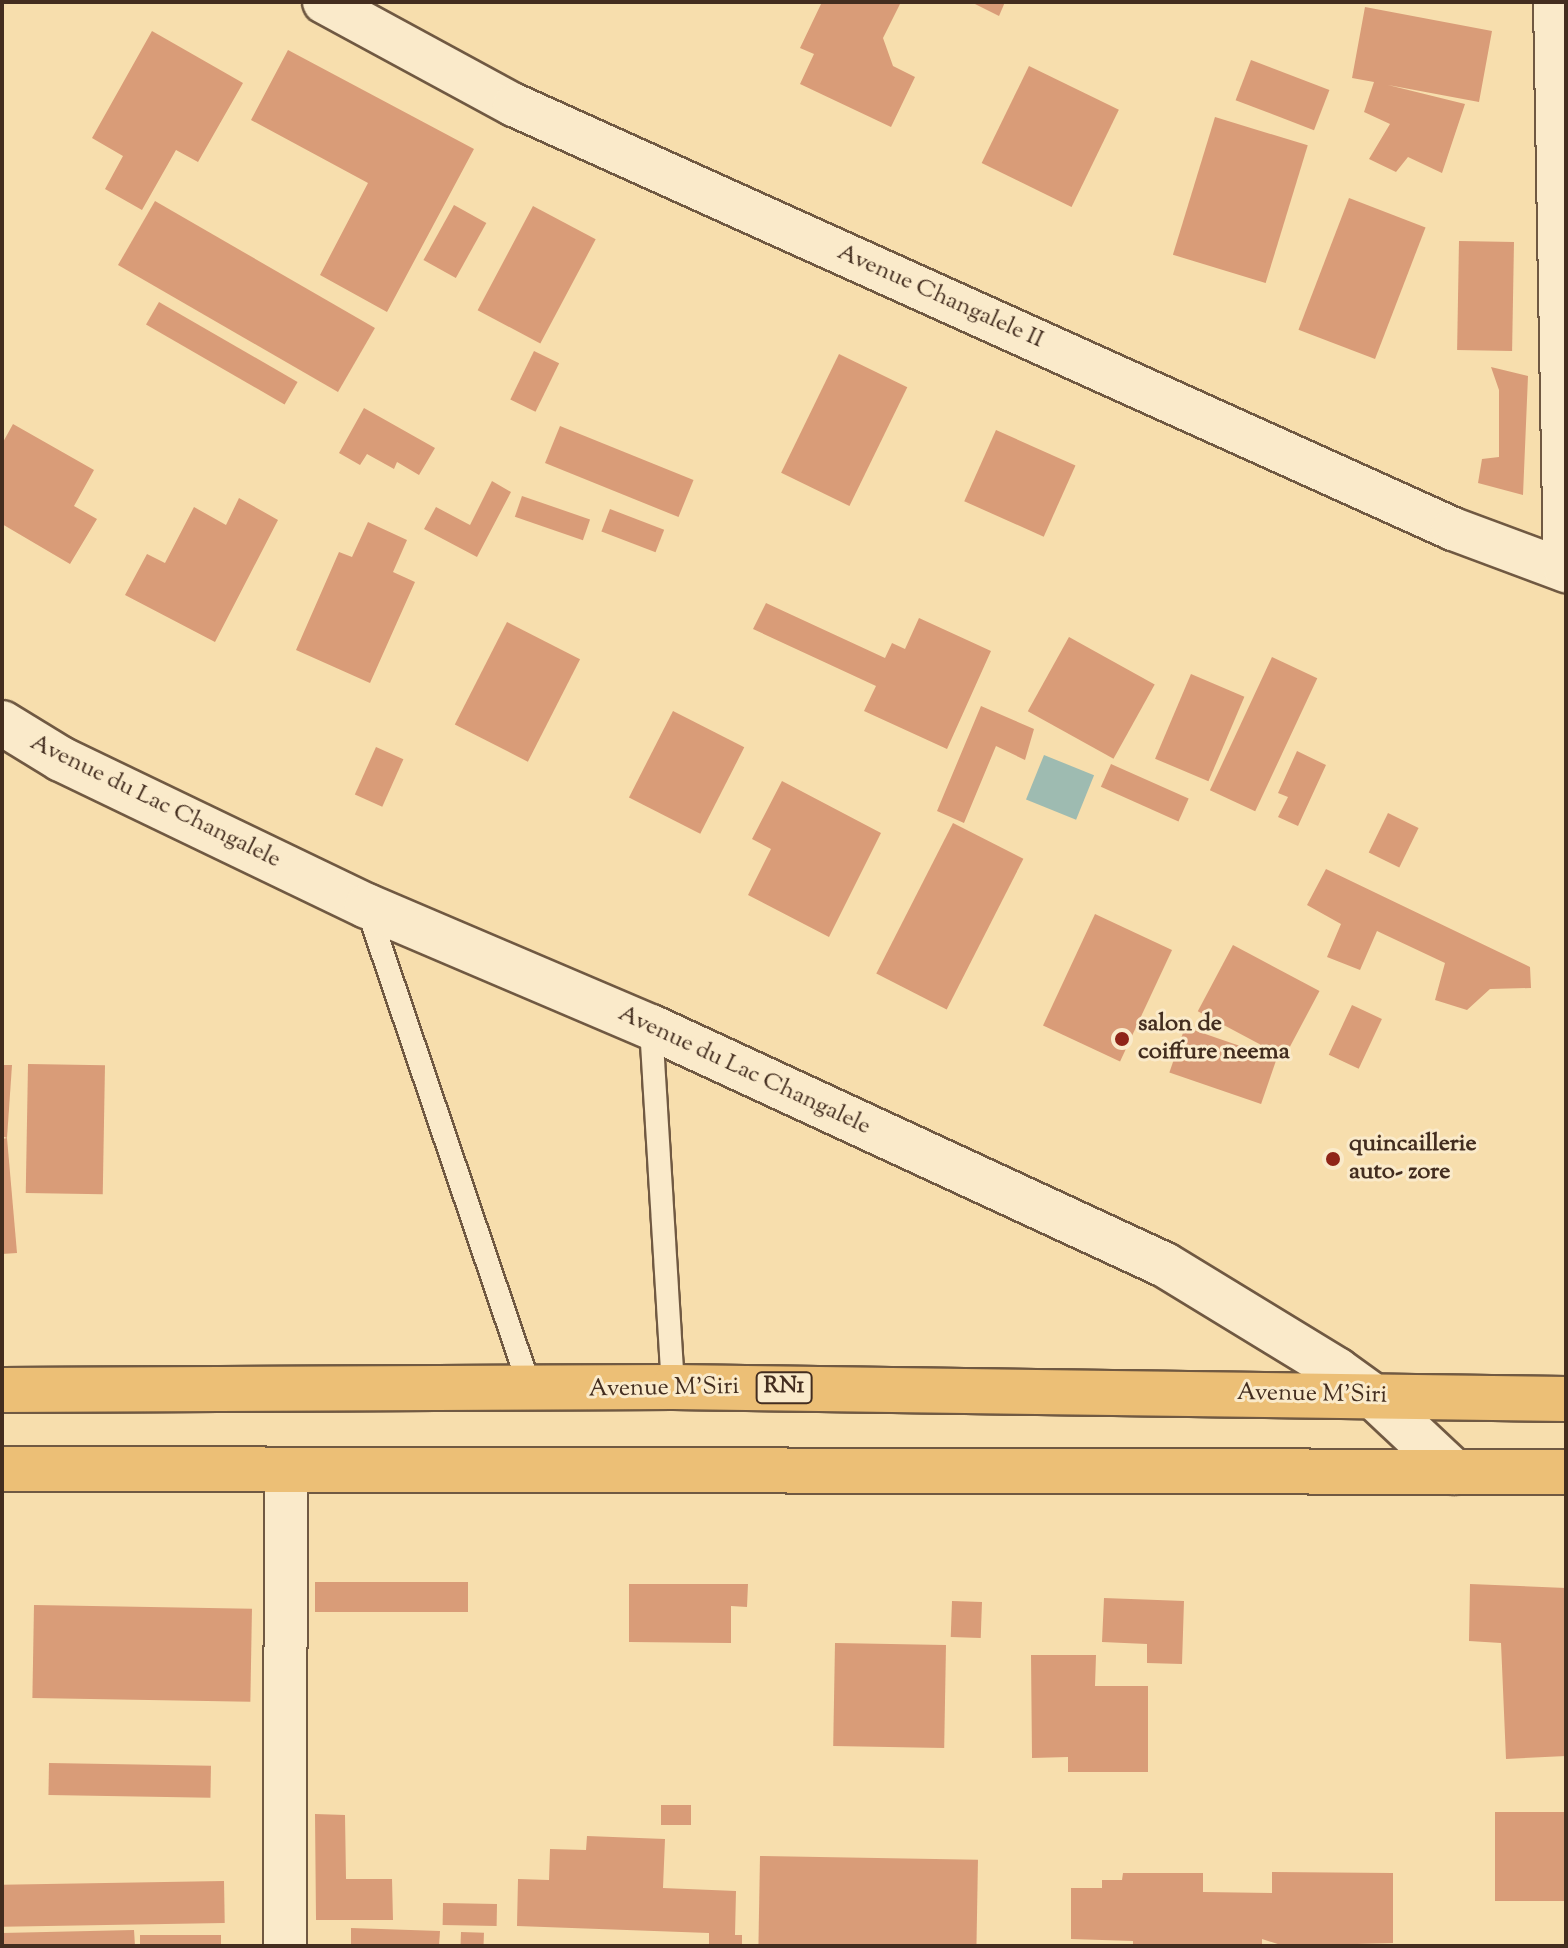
<!DOCTYPE html>
<html>
<head>
<meta charset="utf-8">
<style>
	body { margin:0 }
	#map { position:relative; width:1568px; height:1948px; overflow:hidden; background:#f7dead; font-family:"Sorts Mill Goudy",serif }
	div>[style] { position:absolute }
	.water>* { inset:0; background:#9ebbb1; transform-origin:0 0 }
	.building>* { inset:0; background:#d99c78; transform-origin:0 0 }
	.roads { filter:drop-shadow(2px 0 #705942) drop-shadow(-2px 0 #705942) drop-shadow(0 2px #705942) drop-shadow(0 -2px #705942) }
	.service>* { height:22px; margin:-11px; padding:0 11px; transform-origin:11px; border-radius:11px; background:#faeaca }
	.minor>* { height:42px; margin:-21px; padding:0 21px; transform-origin:21px; border-radius:21px; background:#faeaca }
	.tertiary>* { height:44px; margin:-22px; padding:0 22px; transform-origin:22px; border-radius:22px; background:#faeaca }
	.trunk>* { height:44px; margin:-22px; padding:0 22px; transform-origin:22px; border-radius:22px; background:#ecbf76 }
	.dots>* { width:22px; height:22px; translate:-50% -50%; box-sizing:border-box; border:4px solid #faeaca; border-radius:50% }
	span { translate:-50% -50%; white-space:nowrap; text-align:center; line-height:1.15; -webkit-text-stroke:6px #faeaca; paint-order:stroke }
	.shield-label span { padding:2px 6px; background:#faeaca; border:2px solid; border-radius:6px; -webkit-text-stroke-width:0 }
	.shield-label { font-size:22px; color:#432d1f; font-weight:700 }
	.street-label { font-size:24px; color:#432d1f }
	.poi-label { font-size:24px; color:#432d1f; font-weight:700 }
	.left { translate:0 -50%; text-align:left }
	.frame { position:absolute; inset:0; border:4px solid #432d1f; pointer-events:none }
</style>
</head>
<body>
<div id="map">
	<div class="water">
		<div style="left:1044px;top:755px;width:54px;height:48px;rotate:22deg"></div>
	</div>
	<div class="building">
		<div style="clip-path:polygon(822px 2px,901px 2px,883px 38px,893px 66px,915px 77px,891px 127px,800px 84px,814px 54px,800px 48px)"></div>
		<div style="clip-path:polygon(971px 2px,1005px 2px,999px 16px)"></div>
		<div style="clip-path:polygon(1365px 7px,1492px 31px,1479px 102px,1388px 85px,1465px 104px,1442px 173px,1408px 157px,1396px 172px,1369px 159px,1390px 124px,1364px 112px,1374px 82px,1352px 78px)"></div>
		<div style="clip-path:polygon(152px 31px,243px 83px,198px 162px,176px 150px,142px 210px,105px 189px,123px 156px,92px 138px)"></div>
		<div style="clip-path:polygon(288px 50px,474px 149px,387px 312px,320px 275px,368px 183px,251px 120px)"></div>
		<div style="left:1251px;top:60px;width:84px;height:43px;rotate:21deg"></div>
		<div style="left:1029px;top:66px;width:100px;height:108px;rotate:26deg"></div>
		<div style="left:1215px;top:117px;width:97px;height:144px;rotate:17deg"></div>
		<div style="left:1349px;top:198px;width:82px;height:141px;rotate:21deg"></div>
		<div style="left:155px;top:201px;width:254px;height:74px;rotate:30deg"></div>
		<div style="left:454px;top:205px;width:37px;height:63px;rotate:29deg"></div>
		<div style="left:533px;top:206px;width:71px;height:118px;rotate:28deg"></div>
		<div style="left:1459px;top:241px;width:55px;height:109px;rotate:1deg"></div>
		<div style="left:159px;top:302px;width:160px;height:26px;rotate:30deg"></div>
		<div style="left:534px;top:351px;width:28px;height:54px;rotate:26deg"></div>
		<div style="left:839px;top:354px;width:76px;height:132px;rotate:26deg"></div>
		<div style="clip-path:polygon(1491px 367px,1528px 376px,1523px 495px,1478px 483px,1482px 459px,1499px 457px,1499px 390px)"></div>
		<div style="clip-path:polygon(364px 408px,435px 448px,419px 475px,397px 462px,394px 469px,367px 454px,360px 465px,339px 453px)"></div>
		<div style="clip-path:polygon(13px 424px,94px 470px,74px 506px,97px 519px,70px 564px,2px 524px,2px 444px)"></div>
		<div style="left:560px;top:426px;width:144px;height:40px;rotate:22deg"></div>
		<div style="left:996px;top:430px;width:87px;height:78px;rotate:24deg"></div>
		<div style="clip-path:polygon(492px 481px,511px 492px,477px 557px,424px 529px,436px 507px,470px 525px)"></div>
		<div style="left:522px;top:496px;width:72px;height:22px;rotate:19deg"></div>
		<div style="clip-path:polygon(239px 498px,278px 520px,215px 642px,125px 595px,147px 554px,165px 563px,194px 507px,226px 525px)"></div>
		<div style="left:610px;top:509px;width:58px;height:24px;rotate:21deg"></div>
		<div style="clip-path:polygon(368px 522px,407px 540px,393px 572px,415px 582px,370px 683px,296px 650px,339px 552px,352px 557px)"></div>
		<div style="clip-path:polygon(766px 603px,885px 658px,892px 643px,905px 649px,919px 618px,991px 651px,947px 749px,864px 711px,876px 686px,753px 629px)"></div>
		<div style="left:507px;top:622px;width:82px;height:115px;rotate:27deg"></div>
		<div style="left:1069px;top:637px;width:98px;height:85px;rotate:29deg"></div>
		<div style="left:1272px;top:657px;width:50px;height:147px;rotate:25deg"></div>
		<div style="left:1191px;top:674px;width:58px;height:92px;rotate:23deg"></div>
		<div style="clip-path:polygon(981px 706px,1034px 729px,1025px 760px,996px 746px,964px 823px,937px 811px)"></div>
		<div style="left:673px;top:711px;width:80px;height:97px;rotate:27deg"></div>
		<div style="left:376px;top:747px;width:30px;height:52px;rotate:24deg"></div>
		<div style="clip-path:polygon(1297px 751px,1326px 765px,1298px 826px,1278px 817px,1288px 797px,1278px 793px)"></div>
		<div style="left:1111px;top:764px;width:85px;height:25px;rotate:24deg"></div>
		<div style="clip-path:polygon(782px 781px,881px 833px,829px 937px,748px 895px,771px 849px,752px 839px)"></div>
		<div style="left:1388px;top:813px;width:34px;height:44px;rotate:26deg"></div>
		<div style="left:953px;top:823px;width:79px;height:169px;rotate:27deg"></div>
		<div style="clip-path:polygon(1326px 869px,1530px 967px,1531px 988px,1490px 989px,1467px 1010px,1435px 1000px,1445px 963px,1377px 931px,1360px 970px,1327px 957px,1341px 924px,1307px 905px)"></div>
		<div style="left:1095px;top:914px;width:85px;height:123px;rotate:25deg"></div>
		<div style="left:1233px;top:945px;width:98px;height:75px;rotate:28deg"></div>
		<div style="left:1352px;top:1005px;width:33px;height:55px;rotate:25deg"></div>
		<div style="left:1185px;top:1027px;width:97px;height:48px;rotate:19deg"></div>
		<div style="left:28px;top:1064px;width:77px;height:129px;rotate:1deg"></div>
		<div style="clip-path:polygon(2px 1065px,12px 1065px,7px 1138px,2px 1136px)"></div>
		<div style="clip-path:polygon(7px 1138px,17px 1253px,2px 1254px,2px 1139px)"></div>
		<div style="left:315px;top:1582px;width:153px;height:30px"></div>
		<div style="clip-path:polygon(629px 1584px,748px 1584px,747px 1607px,731px 1606px,731px 1643px,629px 1642px)"></div>
		<div style="clip-path:polygon(1470px 1584px,1566px 1588px,1566px 1756px,1506px 1759px,1501px 1643px,1469px 1641px)"></div>
		<div style="clip-path:polygon(1104px 1598px,1184px 1601px,1182px 1664px,1147px 1663px,1147px 1644px,1102px 1642px)"></div>
		<div style="left:952px;top:1601px;width:30px;height:36px;rotate:2deg"></div>
		<div style="left:34px;top:1605px;width:218px;height:93px;rotate:1deg"></div>
		<div style="left:835px;top:1643px;width:111px;height:103px;rotate:1deg"></div>
		<div style="clip-path:polygon(1031px 1655px,1096px 1655px,1095px 1686px,1148px 1686px,1148px 1772px,1068px 1772px,1068px 1757px,1032px 1758px)"></div>
		<div style="left:49px;top:1763px;width:162px;height:32px;rotate:1deg"></div>
		<div style="left:691px;top:1805px;width:20px;height:30px;rotate:90deg"></div>
		<div style="left:1566px;top:1812px;width:89px;height:71px;rotate:90deg"></div>
		<div style="clip-path:polygon(315px 1814px,345px 1815px,346px 1879px,392px 1879px,393px 1920px,316px 1920px)"></div>
		<div style="clip-path:polygon(587px 1836px,665px 1839px,663px 1888px,736px 1891px,735px 1935px,742px 1935px,742px 1946px,709px 1946px,709px 1933px,517px 1926px,518px 1879px,549px 1880px,550px 1849px,586px 1850px)"></div>
		<div style="left:760px;top:1856px;width:218px;height:90px;rotate:1deg"></div>
		<div style="clip-path:polygon(1272px 1872px,1393px 1873px,1393px 1943px,1284px 1946px,1262px 1939px,1262px 1946px,1133px 1946px,1133px 1941px,1071px 1939px,1071px 1888px,1102px 1888px,1102px 1880px,1122px 1880px,1123px 1873px,1203px 1873px,1203px 1892px,1272px 1893px)"></div>
		<div style="left:224px;top:1881px;width:42px;height:222px;rotate:89deg"></div>
		<div style="left:443px;top:1903px;width:54px;height:22px;rotate:1deg"></div>
		<div style="clip-path:polygon(351px 1928px,440px 1931px,439px 1946px,351px 1946px)"></div>
		<div style="clip-path:polygon(134px 1930px,135px 1946px,2px 1946px,2px 1933px)"></div>
		<div style="left:461px;top:1932px;width:23px;height:14px;rotate:2deg"></div>
		<div style="left:221px;top:1935px;width:11px;height:81px;rotate:90deg"></div>
	</div>
	<div class="roads">
		<div class="service">
			<div style="left:367px;top:907px;width:511px;rotate:71.28deg"></div>
			<div style="left:651px;top:1027px;width:361px;rotate:86.5deg"></div>
		</div>
		<div class="minor">
			<div style="left:324px;top:2px;width:216px;rotate:28.5deg"></div>
			<div style="left:514px;top:105px;width:1030px;rotate:24.3deg"></div>
			<div style="left:1453px;top:529px;width:121px;rotate:20.4deg"></div>
			<div style="left:1555px;top:2px;width:568px;rotate:88.99deg"></div>
			<div style="left:285px;top:1946px;width:474px;rotate:-89.9deg"></div>
		</div>
		<div class="tertiary">
			<div style="left:2px;top:723px;width:69px;rotate:31.4deg"></div>
			<div style="left:61px;top:759px;width:339px;rotate:25.7deg"></div>
			<div style="left:367px;top:906px;width:309px;rotate:23.1deg"></div>
			<div style="left:651px;top:1027px;width:566px;rotate:24.85deg"></div>
			<div style="left:1165px;top:1265px;width:202px;rotate:31.4deg"></div>
			<div style="left:1337px;top:1370px;width:44px;rotate:35.8deg"></div>
			<div style="left:1373px;top:1396px;width:111px;rotate:43.2deg"></div>
		</div>
		<div class="trunk">
			<div style="left:2px;top:1390px;width:671px;rotate:-0.26deg"></div>
			<div style="left:673px;top:1387px;width:893px;rotate:0.77deg"></div>
			<div style="left:2px;top:1469px;width:1564px;rotate:0.11deg"></div>
		</div>
	</div>
	<div class="dots">
		<div style="left:1122px;top:1039px;background:#8f2418"></div>
		<div style="left:1333px;top:1159px;background:#8f2418"></div>
	</div>
	<div class="shield-label">
		<span style="left:784px;top:1388px">RN1</span>
	</div>
	<div class="street-label">
		<span style="left:940px;top:297px;rotate:24deg">Avenue Changalele II</span>
		<span style="left:155px;top:802px;rotate:26deg">Avenue du Lac Changalele</span>
		<span style="left:744px;top:1071px;rotate:25deg">Avenue du Lac Changalele</span>
		<span style="left:664px;top:1389px;rotate:-1deg">Avenue M'Siri</span>
		<span style="left:1312px;top:1395px;rotate:1deg">Avenue M'Siri</span>
	</div>
	<div class="poi-label">
		<span class="left" style="left:1138px;top:1039px">salon de<br>coiffure neema</span>
		<span class="left" style="left:1349px;top:1159px">quincaillerie<br>auto- zore</span>
	</div>
	<div class="frame"></div>
</div>
</body>
</html>
